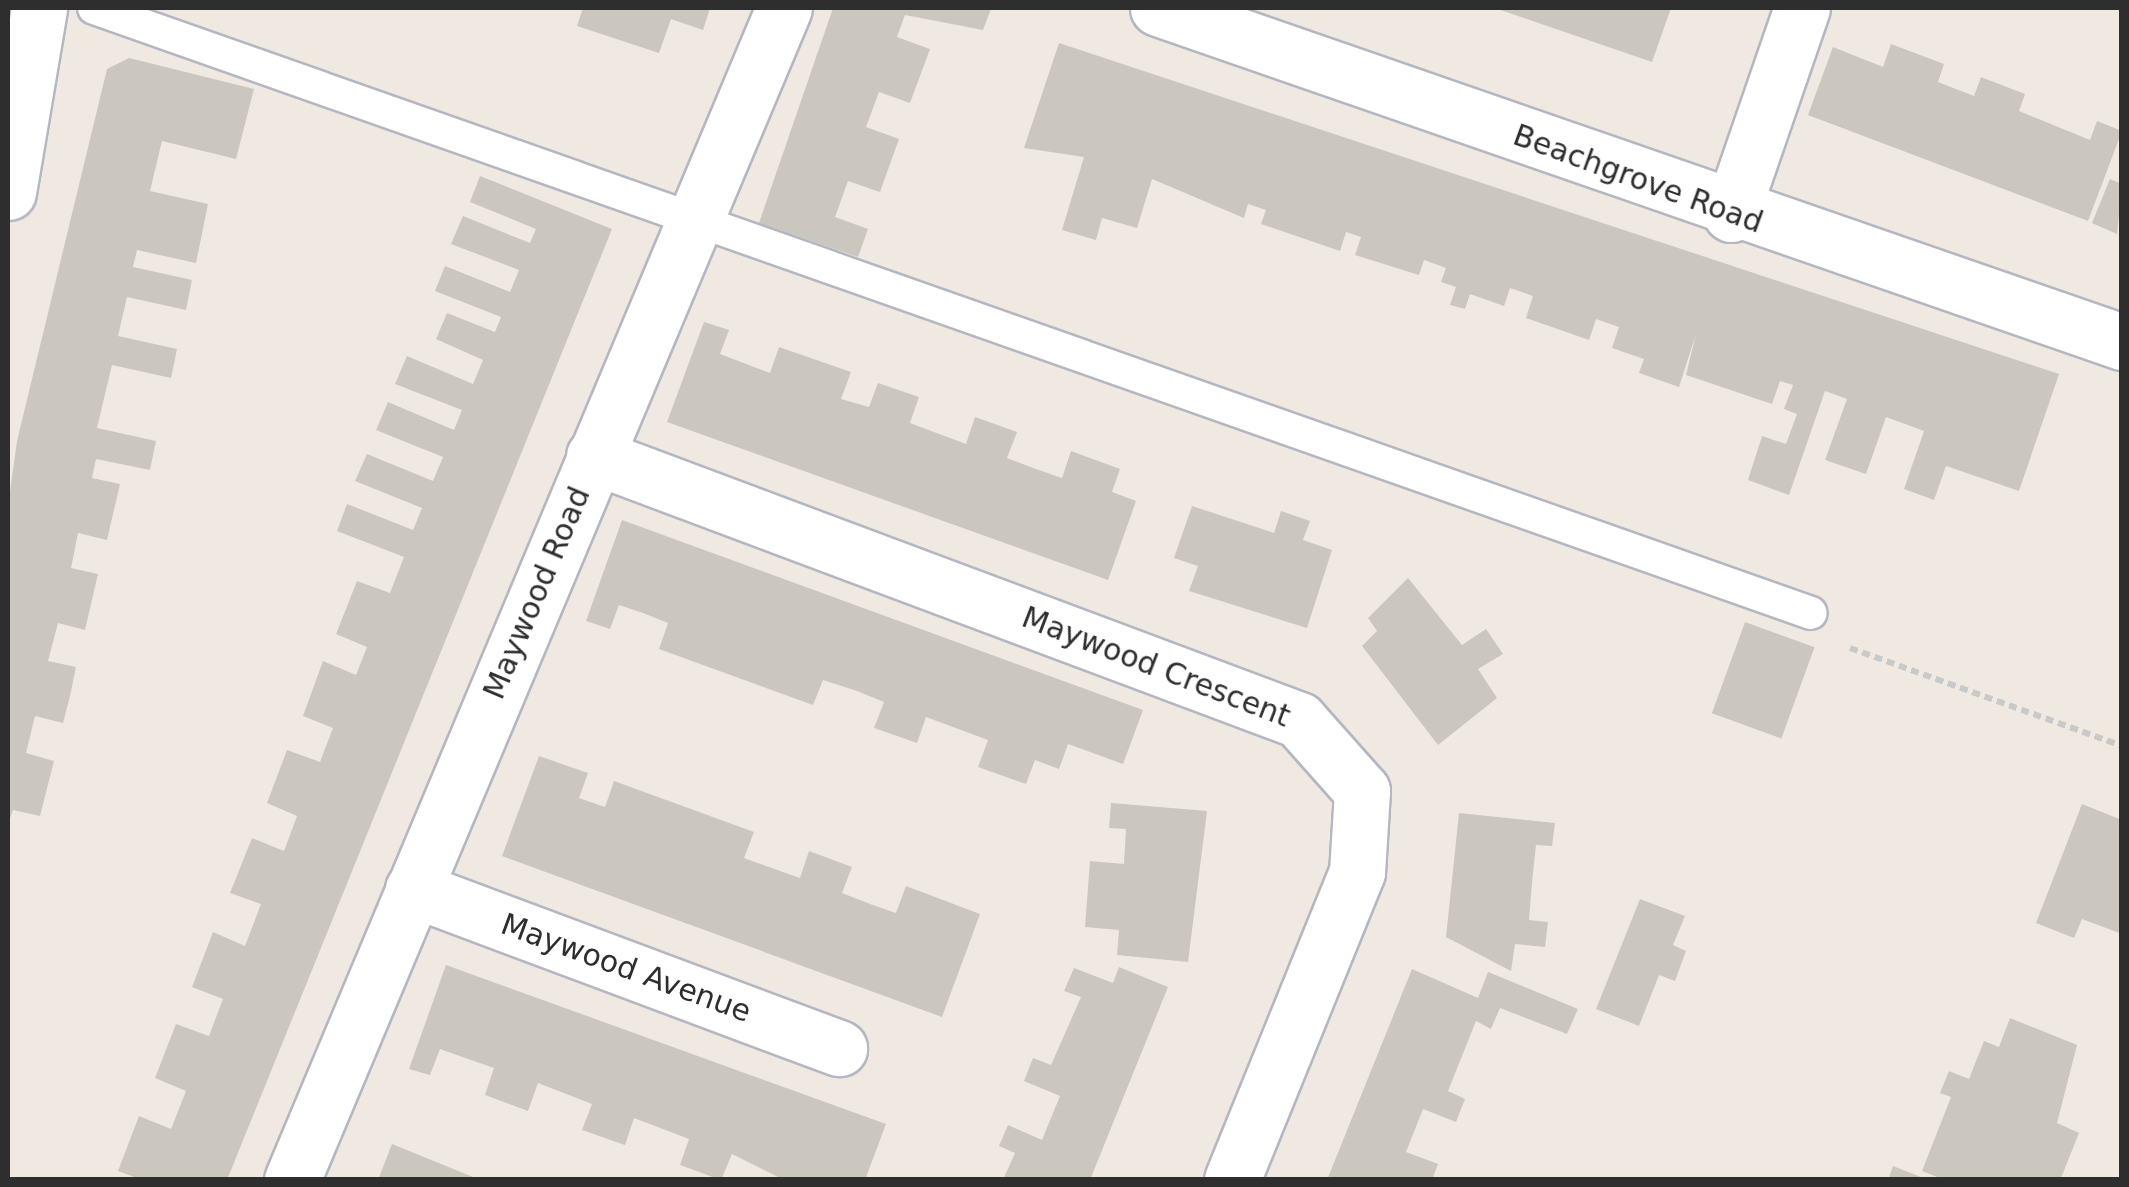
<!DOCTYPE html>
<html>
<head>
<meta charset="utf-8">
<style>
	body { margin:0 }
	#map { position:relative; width:2129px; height:1187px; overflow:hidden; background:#efe9e1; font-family:"DejaVu Sans",sans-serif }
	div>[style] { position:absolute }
	.building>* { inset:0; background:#cbc7bf; transform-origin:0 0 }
	.path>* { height:6px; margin-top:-3px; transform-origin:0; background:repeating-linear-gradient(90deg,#c9c9c9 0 8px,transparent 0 13px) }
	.roads { filter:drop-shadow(2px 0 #b4b7c1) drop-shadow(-2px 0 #b4b7c1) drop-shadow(0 2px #b4b7c1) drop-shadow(0 -2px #b4b7c1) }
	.service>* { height:32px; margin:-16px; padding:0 16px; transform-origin:16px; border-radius:16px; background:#fff }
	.minor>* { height:55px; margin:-27.5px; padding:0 27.5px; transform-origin:27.5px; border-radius:27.5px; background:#fff }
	span { translate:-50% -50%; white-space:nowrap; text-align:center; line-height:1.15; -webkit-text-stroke:9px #fff; paint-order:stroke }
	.street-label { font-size:30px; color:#2e2e2e }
	.frame { position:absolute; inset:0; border:10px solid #2e2e2e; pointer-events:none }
</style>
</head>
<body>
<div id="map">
	<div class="building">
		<div style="clip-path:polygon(583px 8px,710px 8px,703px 30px,671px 19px,659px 53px,577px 26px)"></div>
		<div style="clip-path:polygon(833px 8px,991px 9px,983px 30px,905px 15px,897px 37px,930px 49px,910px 103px,879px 92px,866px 127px,899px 139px,880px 192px,848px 181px,835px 217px,868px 229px,858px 257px,759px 223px)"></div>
		<div style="clip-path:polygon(1495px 8px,1671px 8px,1652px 62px)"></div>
		<div style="clip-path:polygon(1059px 43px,2059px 374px,2019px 491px,1946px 466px,1934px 500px,1904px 489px,1924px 431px,1886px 417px,1866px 474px,1825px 460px,1847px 399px,1825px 391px,1789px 495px,1748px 480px,1762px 436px,1786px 444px,1797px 414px,1784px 409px,1793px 385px,1780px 381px,1772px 404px,1686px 375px,1696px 334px,1679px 387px,1639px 373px,1644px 359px,1612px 348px,1619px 327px,1596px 319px,1589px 340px,1526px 318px,1533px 296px,1510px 288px,1504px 306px,1470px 294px,1465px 309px,1450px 305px,1456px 287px,1441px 282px,1446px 268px,1424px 260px,1419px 275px,1355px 255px,1361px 237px,1346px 232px,1340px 251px,1261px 224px,1266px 210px,1248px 204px,1244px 218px,1152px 179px,1137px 228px,1102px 218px,1096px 240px,1062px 230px,1084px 157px,1024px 148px)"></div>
		<div style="clip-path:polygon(1891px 44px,1944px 64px,1938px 82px,1974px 96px,1981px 77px,2025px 94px,2019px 111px,2090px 140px,2097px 121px,2122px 131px,2088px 221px,1808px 115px,1833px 47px,1883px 67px)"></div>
		<div style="clip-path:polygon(129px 58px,254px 89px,236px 159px,162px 141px,150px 191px,208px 204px,196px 263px,137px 250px,133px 267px,192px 280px,186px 310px,127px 297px,118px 336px,177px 349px,171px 378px,112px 365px,97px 428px,156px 441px,150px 470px,96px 459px,92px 478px,120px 484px,107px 540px,78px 533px,71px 568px,98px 574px,85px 630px,58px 623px,48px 661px,76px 667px,70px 696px,63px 723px,35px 716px,26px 753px,54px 761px,40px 816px,13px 810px,8px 824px,8px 506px,17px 441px,107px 69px)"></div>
		<div style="clip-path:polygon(480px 176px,612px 229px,227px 1180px,142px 1180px,118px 1171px,139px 1116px,171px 1129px,186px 1091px,155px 1078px,176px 1024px,209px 1036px,223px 999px,192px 987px,213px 932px,245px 946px,261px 904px,230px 893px,252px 838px,284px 851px,297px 816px,267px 803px,287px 750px,320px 762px,333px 728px,303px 716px,323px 661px,356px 675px,367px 647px,336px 634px,357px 581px,390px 593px,404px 557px,337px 531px,347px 504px,413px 530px,422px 508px,355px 481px,367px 454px,433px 481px,443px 457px,376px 430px,388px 402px,454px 430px,462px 410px,395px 384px,407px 356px,473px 384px,483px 360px,436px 339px,447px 313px,495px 332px,501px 317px,435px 291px,445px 266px,510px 292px,519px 270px,451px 244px,463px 216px,530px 243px,536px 229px,470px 202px)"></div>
		<div style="clip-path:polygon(2110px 179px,2122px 184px,2117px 234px,2092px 223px)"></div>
		<div style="clip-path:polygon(704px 322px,729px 330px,720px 354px,770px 373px,779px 347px,851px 372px,841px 399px,869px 407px,878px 383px,919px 397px,910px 423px,966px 444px,975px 417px,1017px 432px,1007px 458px,1036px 469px,1062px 478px,1071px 451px,1120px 469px,1112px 492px,1136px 501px,1108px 580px,667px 422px)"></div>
		<div style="clip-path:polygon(1192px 506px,1274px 533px,1281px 511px,1310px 521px,1303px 540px,1332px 550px,1307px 628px,1189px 591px,1198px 566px,1174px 558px)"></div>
		<div style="clip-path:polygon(622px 520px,1143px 710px,1123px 764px,1068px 744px,1059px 769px,1035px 760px,1026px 784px,978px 767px,988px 740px,926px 717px,917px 743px,874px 728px,884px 702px,857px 691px,823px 680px,813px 705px,659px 649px,668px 623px,643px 613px,619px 605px,610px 629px,586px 621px)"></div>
		<div style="clip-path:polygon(1408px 578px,1462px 645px,1486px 629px,1503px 654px,1478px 669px,1497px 698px,1438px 745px,1362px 646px,1377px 631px,1368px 618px)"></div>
		<div style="left:1745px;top:622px;width:74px;height:97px;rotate:20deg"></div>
		<div style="clip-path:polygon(539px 756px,588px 773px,579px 798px,605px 807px,614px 781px,754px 832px,744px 858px,800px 878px,809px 851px,852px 867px,842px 893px,870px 904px,896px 913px,906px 886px,980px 914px,942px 1017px,502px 856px)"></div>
		<div style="clip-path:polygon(1111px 803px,1207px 811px,1188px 962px,1117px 955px,1119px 930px,1085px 927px,1090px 861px,1124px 864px,1126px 829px,1109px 828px)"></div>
		<div style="clip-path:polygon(2082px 804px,2122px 820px,2122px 934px,2082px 919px,2074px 938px,2036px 923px)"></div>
		<div style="clip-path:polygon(1459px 813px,1555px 823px,1552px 846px,1536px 845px,1532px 882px,1529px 920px,1548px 922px,1545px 947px,1515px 944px,1511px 971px,1446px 937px)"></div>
		<div style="clip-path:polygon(1640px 899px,1685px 916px,1673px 945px,1686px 951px,1675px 981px,1659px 975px,1639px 1026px,1596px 1009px)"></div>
		<div style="clip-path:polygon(446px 965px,886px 1124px,865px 1180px,784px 1180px,732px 1154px,721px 1180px,680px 1165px,689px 1139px,634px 1118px,625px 1145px,582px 1130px,592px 1104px,538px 1083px,528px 1111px,485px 1095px,494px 1068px,468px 1059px,440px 1049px,430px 1075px,409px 1069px)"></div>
		<div style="clip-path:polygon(1119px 967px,1168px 987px,1090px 1180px,1003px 1180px,1015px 1153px,999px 1146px,1008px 1125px,1042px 1140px,1060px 1096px,1024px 1081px,1033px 1058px,1051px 1065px,1081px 997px,1064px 991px,1074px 968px,1113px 983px)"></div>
		<div style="clip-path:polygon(1412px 969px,1478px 998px,1488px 972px,1578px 1009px,1567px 1034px,1500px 1008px,1491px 1029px,1476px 1021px,1448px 1091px,1465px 1099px,1456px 1122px,1423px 1109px,1406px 1152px,1438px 1164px,1432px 1180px,1327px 1180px)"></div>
		<div style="clip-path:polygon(2010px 1018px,2077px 1045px,2057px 1123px,2079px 1133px,2061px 1178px,1945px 1180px,1922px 1171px,1951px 1097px,1940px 1093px,1949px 1071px,1969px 1079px,1984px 1041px,1999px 1047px)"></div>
		<div style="clip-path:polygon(392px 1144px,478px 1179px,478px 1180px,378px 1180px)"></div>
		<div style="clip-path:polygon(1893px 1166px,1926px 1179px,1926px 1180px,1888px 1180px)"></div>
	</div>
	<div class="path">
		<div style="left:1850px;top:648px;width:289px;rotate:19.8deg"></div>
	</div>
	<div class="roads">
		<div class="service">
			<div style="left:94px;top:8px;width:1820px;rotate:19.41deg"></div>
		</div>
		<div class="minor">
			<div style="left:1158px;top:8px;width:1020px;rotate:19.11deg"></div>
			<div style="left:8px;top:192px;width:187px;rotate:-80.4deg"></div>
			<div style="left:1731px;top:214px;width:218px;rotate:-71deg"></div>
			<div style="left:594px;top:456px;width:753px;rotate:20.53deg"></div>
			<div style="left:1299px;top:720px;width:95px;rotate:48.4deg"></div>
			<div style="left:1362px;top:791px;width:81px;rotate:93.5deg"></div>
			<div style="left:1357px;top:872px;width:332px;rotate:112.1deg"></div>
			<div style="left:413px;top:889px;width:455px;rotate:20.5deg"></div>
			<div style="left:292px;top:1180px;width:1271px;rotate:-67.23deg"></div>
		</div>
	</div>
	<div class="street-label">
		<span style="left:1638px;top:179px;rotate:20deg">Beachgrove Road</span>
		<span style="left:537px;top:593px;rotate:-67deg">Maywood Road</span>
		<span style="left:1156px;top:667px;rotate:21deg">Maywood Crescent</span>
		<span style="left:626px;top:968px;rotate:20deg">Maywood Avenue</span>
	</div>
	<div class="frame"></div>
</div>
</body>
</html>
